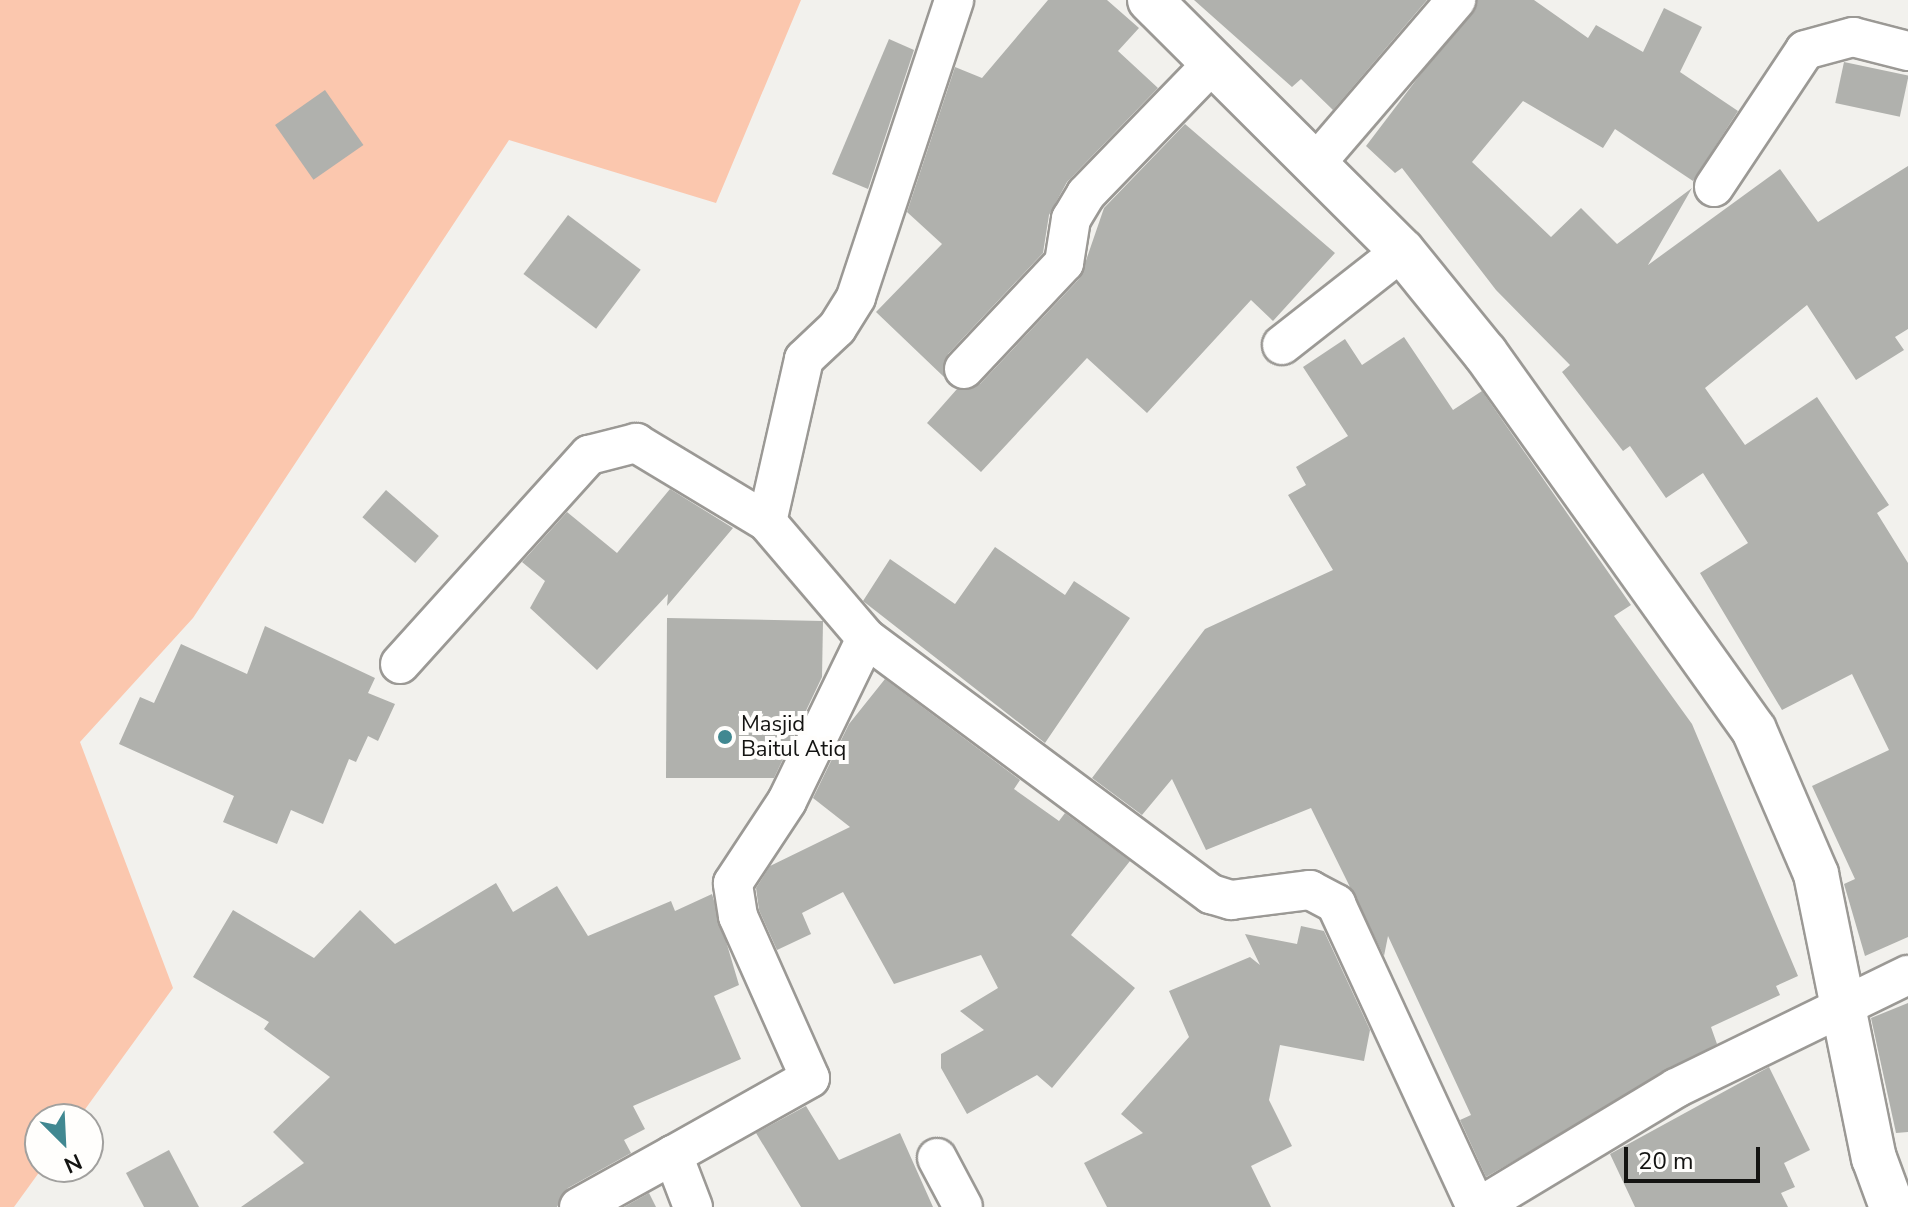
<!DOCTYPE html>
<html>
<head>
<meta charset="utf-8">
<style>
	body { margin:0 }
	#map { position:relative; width:1908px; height:1207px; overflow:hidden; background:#f2f1ed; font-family:"Nunito Sans",sans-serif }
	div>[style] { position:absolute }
	.green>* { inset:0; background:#fbc7ae }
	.building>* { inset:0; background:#b0b1ad; transform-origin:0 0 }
	.roads { filter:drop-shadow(2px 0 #9b9995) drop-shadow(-2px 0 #9b9995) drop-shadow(0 2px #9b9995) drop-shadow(0 -2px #9b9995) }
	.street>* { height:38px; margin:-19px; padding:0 19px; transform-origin:19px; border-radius:19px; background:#fff }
	.secondary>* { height:44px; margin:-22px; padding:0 22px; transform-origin:22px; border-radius:22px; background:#fff }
	.dots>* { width:22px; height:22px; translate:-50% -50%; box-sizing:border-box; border:4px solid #fffefc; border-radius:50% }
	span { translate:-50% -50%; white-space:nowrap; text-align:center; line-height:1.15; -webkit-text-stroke:8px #fffefc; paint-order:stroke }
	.poi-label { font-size:22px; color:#141412 }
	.left { translate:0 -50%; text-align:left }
	.north { position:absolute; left:24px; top:1103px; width:80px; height:80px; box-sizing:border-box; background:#fffefc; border:2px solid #a1a09e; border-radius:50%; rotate:156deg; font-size:22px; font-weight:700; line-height:32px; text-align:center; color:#141412 }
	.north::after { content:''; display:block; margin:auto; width:28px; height:36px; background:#418891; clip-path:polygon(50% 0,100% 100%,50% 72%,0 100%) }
	.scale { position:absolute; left:1624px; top:1147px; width:136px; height:36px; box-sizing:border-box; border:4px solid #141412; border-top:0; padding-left:10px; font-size:24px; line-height:28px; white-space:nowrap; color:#141412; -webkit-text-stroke:6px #fffefc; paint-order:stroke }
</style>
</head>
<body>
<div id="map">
	<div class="green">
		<div style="clip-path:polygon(0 0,801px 0,716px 203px,509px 140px,193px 618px,80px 742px,173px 988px,78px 1119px,40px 1119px,43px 1167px,14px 1207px,0 1207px)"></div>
	</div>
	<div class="building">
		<div style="clip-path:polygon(1048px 0,1107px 0,1139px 28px,1118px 51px,1158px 88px,1067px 182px,1049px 215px,1043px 253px,948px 354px,944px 377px,876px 312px,942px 244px,907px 212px,955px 67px,982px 78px)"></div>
		<div style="clip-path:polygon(1194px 0,1427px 0,1333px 110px,1301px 79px,1292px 87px)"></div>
		<div style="clip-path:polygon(1477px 0,1534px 0,1588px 38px,1596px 25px,1643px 52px,1664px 8px,1702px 27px,1680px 72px,1738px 111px,1693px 181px,1615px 129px,1603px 148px,1523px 101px,1472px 162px,1551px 237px,1581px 208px,1617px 244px,1692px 188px,1648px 265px,1780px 169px,1818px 222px,1908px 166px,1908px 329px,1895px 337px,1904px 350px,1856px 380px,1807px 305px,1705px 388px,1745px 445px,1817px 397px,1889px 505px,1877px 513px,1908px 563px,1908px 937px,1865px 956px,1844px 884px,1855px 879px,1812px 786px,1889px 750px,1852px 674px,1782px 710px,1700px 573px,1748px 543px,1703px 473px,1666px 498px,1630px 446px,1623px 451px,1562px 372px,1570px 365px,1496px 290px,1402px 168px,1395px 173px,1366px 146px)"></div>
		<div style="clip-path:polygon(889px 39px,914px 50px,868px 189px,832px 174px)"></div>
		<div style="left:1844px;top:62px;width:66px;height:42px;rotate:12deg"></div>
		<div style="left:325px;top:90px;width:67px;height:61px;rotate:55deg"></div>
		<div style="clip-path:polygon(1185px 124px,1335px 253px,1273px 321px,1251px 300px,1147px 413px,1087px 358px,981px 472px,927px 423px,957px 389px,980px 384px,1080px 278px,1104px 208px)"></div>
		<div style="left:568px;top:215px;width:91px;height:74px;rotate:37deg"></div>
		<div style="clip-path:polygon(1404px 337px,1453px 410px,1482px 391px,1631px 605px,1614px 616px,1692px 724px,1798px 976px,1776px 986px,1780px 995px,1711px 1027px,1717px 1044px,1486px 1177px,1460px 1120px,1471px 1115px,1388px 936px,1384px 956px,1311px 808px,1206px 850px,1172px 779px,1142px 815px,1092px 778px,1205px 629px,1333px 570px,1288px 495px,1306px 485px,1296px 467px,1348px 436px,1303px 367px,1345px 339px,1362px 365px)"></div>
		<div style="clip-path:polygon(670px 489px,733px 528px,667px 606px,668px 594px,597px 670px,530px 608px,545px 581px,522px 562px,567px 512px,617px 553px)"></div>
		<div style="left:386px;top:490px;width:70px;height:36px;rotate:41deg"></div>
		<div style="clip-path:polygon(995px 547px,1065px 595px,1074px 581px,1130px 618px,1045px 743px,863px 601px,890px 559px,955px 604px)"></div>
		<div style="clip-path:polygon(667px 618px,823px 621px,822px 677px,774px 778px,666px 778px)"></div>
		<div style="clip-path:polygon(265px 626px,375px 678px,368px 693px,395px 704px,378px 741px,368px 736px,356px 762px,349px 759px,323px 824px,291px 810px,277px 844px,223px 822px,234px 796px,119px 744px,140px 697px,154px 703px,181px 644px,247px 674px)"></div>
		<div style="clip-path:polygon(885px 679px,1020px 780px,1014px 789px,1059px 821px,1065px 813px,1130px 861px,1071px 935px,1135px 988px,1052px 1088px,1037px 1075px,967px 1114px,941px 1068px,941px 1054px,984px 1030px,960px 1011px,998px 988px,981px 955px,894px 984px,843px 892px,802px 913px,811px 934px,777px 950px,759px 910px,756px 888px,770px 866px,850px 827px,813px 798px,849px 724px)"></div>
		<div style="clip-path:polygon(496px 883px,513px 912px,557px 886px,588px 936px,671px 901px,675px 911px,712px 894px,739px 985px,714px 996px,741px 1059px,633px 1106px,645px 1129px,624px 1140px,631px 1153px,568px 1188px,557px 1207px,241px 1207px,304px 1163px,273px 1132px,330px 1077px,264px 1029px,269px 1022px,193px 977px,233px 910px,314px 958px,360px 910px,395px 944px)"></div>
		<div style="clip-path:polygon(1301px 926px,1324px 931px,1370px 1030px,1364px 1061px,1280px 1045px,1269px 1100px,1292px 1146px,1251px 1166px,1271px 1207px,1107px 1207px,1084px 1163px,1143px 1133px,1121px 1114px,1189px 1037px,1169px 991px,1250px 957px,1260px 965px,1245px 934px,1297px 944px)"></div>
		<div style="clip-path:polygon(1908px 1003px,1908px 1132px,1896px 1133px,1871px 1018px)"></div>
		<div style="clip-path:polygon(1769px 1067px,1810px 1150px,1784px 1163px,1795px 1187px,1781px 1193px,1788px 1207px,1635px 1207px,1610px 1154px)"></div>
		<div style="clip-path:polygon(806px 1106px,839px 1160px,900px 1133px,933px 1207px,801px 1207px,756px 1133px)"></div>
		<div style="clip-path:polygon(169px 1150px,199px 1207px,144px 1207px,126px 1173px)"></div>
		<div style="clip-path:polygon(649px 1193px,656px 1207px,624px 1207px)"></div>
	</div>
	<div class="roads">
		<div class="street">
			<div style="left:1316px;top:163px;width:215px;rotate:-49.3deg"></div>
			<div style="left:1714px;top:187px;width:164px;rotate:-56.4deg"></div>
			<div style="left:1805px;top:50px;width:50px;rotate:-15.2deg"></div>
			<div style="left:1853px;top:37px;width:57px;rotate:14.3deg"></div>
			<div style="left:1282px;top:345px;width:152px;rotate:-38.1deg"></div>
			<div style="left:964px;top:369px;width:146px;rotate:-46.7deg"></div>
			<div style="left:1064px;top:263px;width:45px;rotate:-81deg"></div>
			<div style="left:1071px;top:219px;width:29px;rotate:-59deg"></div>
			<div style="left:1086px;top:194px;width:185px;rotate:-45.9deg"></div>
			<div style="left:767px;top:522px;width:167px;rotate:-77.2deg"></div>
			<div style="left:804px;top:359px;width:45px;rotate:-43.2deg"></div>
			<div style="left:837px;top:328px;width:36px;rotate:-58deg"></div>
			<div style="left:856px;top:297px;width:313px;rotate:-71.7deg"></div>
			<div style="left:400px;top:664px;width:282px;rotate:-47.9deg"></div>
			<div style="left:589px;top:455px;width:49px;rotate:-14.3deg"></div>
			<div style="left:636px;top:443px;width:153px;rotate:31.1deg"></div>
			<div style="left:767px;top:522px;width:153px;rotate:49.5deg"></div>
			<div style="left:937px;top:1158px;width:55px;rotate:62deg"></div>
			<div style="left:579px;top:1207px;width:107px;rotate:-29deg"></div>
			<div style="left:693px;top:1207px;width:56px;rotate:-111deg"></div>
			<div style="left:673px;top:1155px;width:157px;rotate:-29.3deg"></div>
			<div style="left:810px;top:1078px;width:177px;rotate:-114deg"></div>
			<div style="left:738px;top:916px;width:33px;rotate:-99deg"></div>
			<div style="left:733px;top:883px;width:98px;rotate:-56.6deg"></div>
			<div style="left:787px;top:801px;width:181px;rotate:-64.1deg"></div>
			<div style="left:866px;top:638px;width:430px;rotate:36.6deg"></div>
			<div style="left:1211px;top:894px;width:21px;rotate:17deg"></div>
			<div style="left:1231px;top:900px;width:80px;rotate:-7.2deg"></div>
			<div style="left:1310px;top:890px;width:30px;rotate:28deg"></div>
			<div style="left:1336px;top:904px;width:334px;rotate:65.2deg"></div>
			<div style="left:1479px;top:1207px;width:230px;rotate:-31.1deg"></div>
			<div style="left:1676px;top:1088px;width:258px;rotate:-26deg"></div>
		</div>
		<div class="secondary">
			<div style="left:1150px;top:0;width:356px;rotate:44.9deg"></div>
			<div style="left:1402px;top:251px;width:132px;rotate:50.9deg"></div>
			<div style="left:1485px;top:353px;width:463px;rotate:54.5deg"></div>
			<div style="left:1754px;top:730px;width:157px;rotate:66.7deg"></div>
			<div style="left:1816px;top:874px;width:290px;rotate:78.5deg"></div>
			<div style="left:1874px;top:1158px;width:52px;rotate:69.8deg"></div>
		</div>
	</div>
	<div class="dots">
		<div style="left:725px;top:737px;background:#418891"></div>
	</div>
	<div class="poi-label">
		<span class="left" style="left:741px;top:737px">Masjid<br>Baitul Atiq</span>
	</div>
	<div class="north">N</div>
	<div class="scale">20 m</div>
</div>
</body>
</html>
